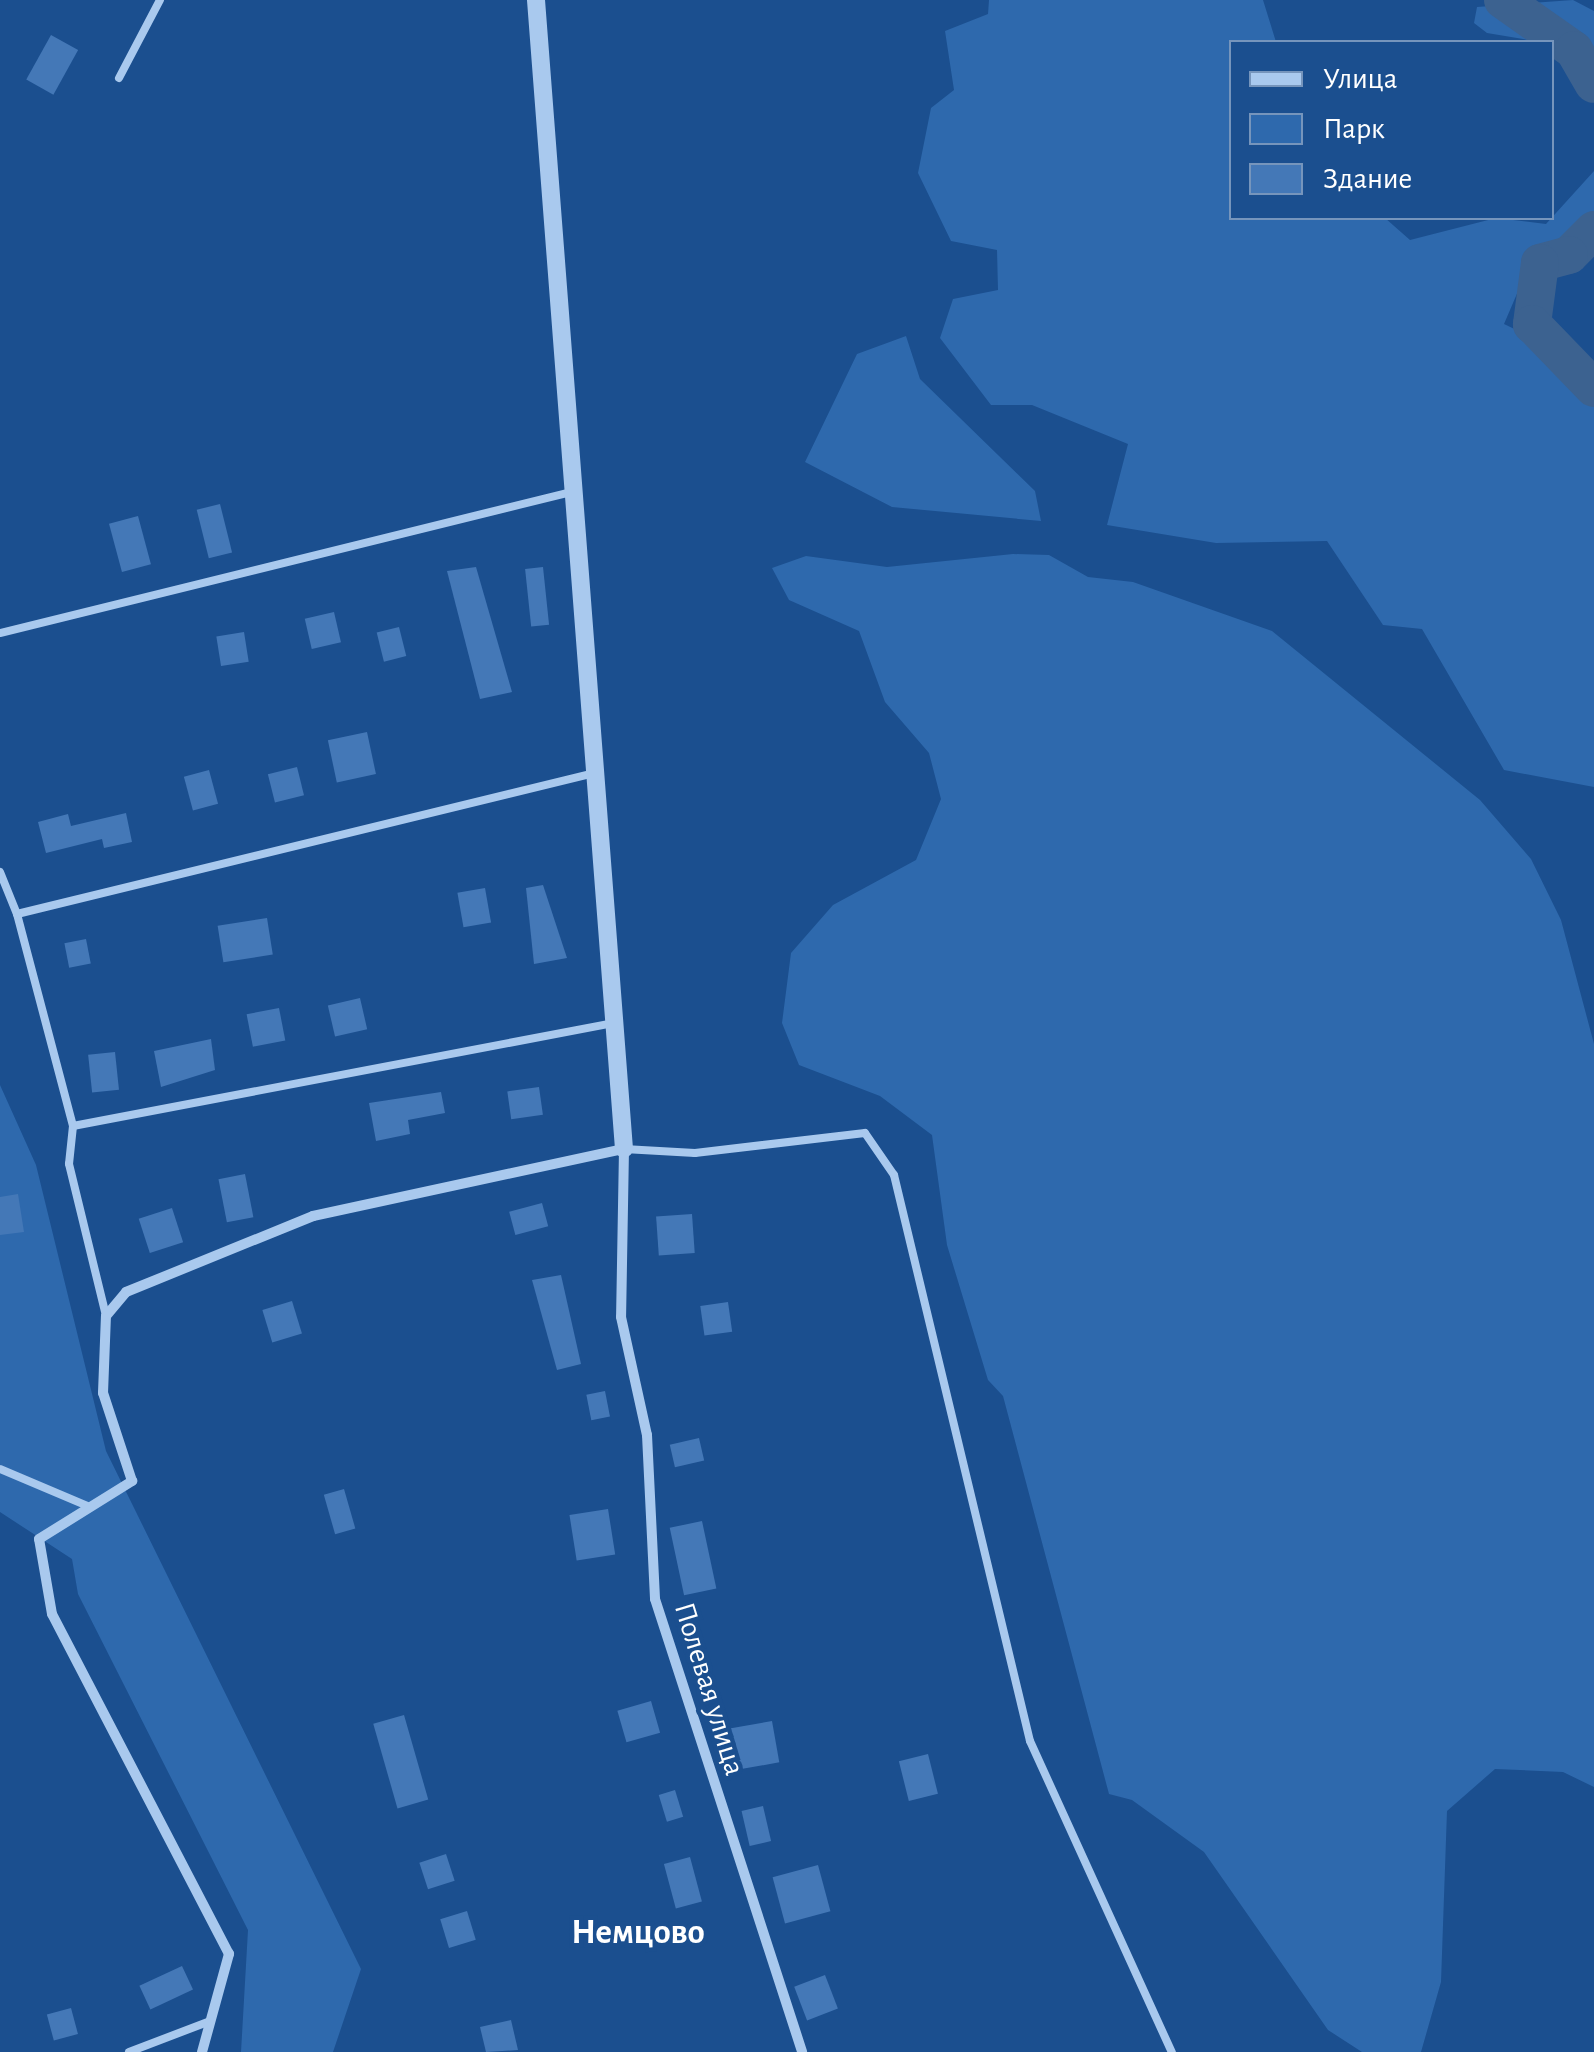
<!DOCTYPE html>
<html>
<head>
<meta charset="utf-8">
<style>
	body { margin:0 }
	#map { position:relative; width:1594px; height:2052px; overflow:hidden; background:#1b4f8f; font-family:"Alegreya Sans",sans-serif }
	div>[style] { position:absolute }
	.green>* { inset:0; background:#2e69ad }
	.river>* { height:38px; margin:-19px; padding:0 19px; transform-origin:19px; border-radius:19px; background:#3c6290 }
	.building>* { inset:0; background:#4478b7; transform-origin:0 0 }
	.service>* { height:8px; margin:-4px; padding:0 4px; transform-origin:4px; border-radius:4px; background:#a9c9ee }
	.minor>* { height:10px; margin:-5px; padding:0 5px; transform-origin:5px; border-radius:5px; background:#a9c9ee }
	.tertiary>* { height:18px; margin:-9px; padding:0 9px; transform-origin:9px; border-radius:9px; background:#a9c9ee }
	span { translate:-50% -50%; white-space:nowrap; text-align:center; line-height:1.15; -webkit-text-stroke:9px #1b4f8f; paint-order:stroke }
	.street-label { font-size:30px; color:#fff }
	.quarter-label { font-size:35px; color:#fff; font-weight:700 }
	.legend { position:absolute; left:1229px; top:40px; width:325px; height:180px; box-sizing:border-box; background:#1b4f8f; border:2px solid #7695bc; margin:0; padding:12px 18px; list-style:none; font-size:30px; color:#fff }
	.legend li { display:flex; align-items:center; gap:20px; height:50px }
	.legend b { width:50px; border:2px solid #7695bc }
</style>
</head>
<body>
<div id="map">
	<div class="green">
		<div style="clip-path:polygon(989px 0,1263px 0,1276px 42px,1232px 42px,1232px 218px,1385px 218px,1410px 240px,1496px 218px,1546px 224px,1594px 171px,1594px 214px,1522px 282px,1504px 324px,1594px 367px,1594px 787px,1504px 770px,1422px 629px,1383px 625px,1327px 541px,1216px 543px,1107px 525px,1128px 444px,1032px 405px,991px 405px,940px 338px,953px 299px,998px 290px,997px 250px,951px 241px,918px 173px,931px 108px,954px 90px,945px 31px,988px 14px)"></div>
		<div style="clip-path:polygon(1573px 0,1594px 11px,1594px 60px,1583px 49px,1487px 33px,1474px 23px,1477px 7px)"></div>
		<div style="clip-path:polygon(906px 336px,920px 379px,1035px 491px,1041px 521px,892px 507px,805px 462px,857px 354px)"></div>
		<div style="clip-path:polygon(1013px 554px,1049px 555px,1088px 577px,1133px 582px,1272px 631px,1480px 800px,1531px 859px,1561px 920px,1594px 1044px,1594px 1787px,1563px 1772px,1495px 1769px,1447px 1811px,1441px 1982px,1421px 2052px,1362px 2052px,1328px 2030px,1204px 1852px,1132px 1800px,1109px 1794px,1003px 1396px,988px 1380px,947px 1245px,932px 1135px,880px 1096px,799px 1065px,782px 1023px,791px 953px,833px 905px,916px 860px,941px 799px,929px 753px,885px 702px,859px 631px,789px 600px,772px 568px,806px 556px,887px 567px)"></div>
		<div style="clip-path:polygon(0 1085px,36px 1165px,106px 1451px,361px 1969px,333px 2052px,241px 2052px,248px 1930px,78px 1594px,72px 1559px,0 1512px)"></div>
	</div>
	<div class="river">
		<div style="left:1503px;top:0;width:87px;rotate:35.2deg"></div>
		<div style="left:1574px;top:50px;width:39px;rotate:60deg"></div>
		<div style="left:1594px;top:230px;width:35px;rotate:135deg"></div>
		<div style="left:1569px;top:255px;width:30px;rotate:165deg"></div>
		<div style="left:1540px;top:263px;width:62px;rotate:97.5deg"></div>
		<div style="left:1532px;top:324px;width:89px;rotate:45.9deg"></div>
	</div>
	<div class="building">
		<div style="left:51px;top:35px;width:31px;height:51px;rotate:29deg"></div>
		<div style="left:220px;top:504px;width:50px;height:24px;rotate:76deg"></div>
		<div style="left:138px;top:516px;width:50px;height:30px;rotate:75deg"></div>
		<div style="clip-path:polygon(476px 567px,512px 692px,480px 699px,447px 571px)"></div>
		<div style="left:543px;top:567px;width:58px;height:18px;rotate:84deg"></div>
		<div style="left:334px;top:612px;width:31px;height:30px;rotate:77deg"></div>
		<div style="left:399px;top:627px;width:30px;height:23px;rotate:76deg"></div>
		<div style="left:244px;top:632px;width:30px;height:28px;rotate:81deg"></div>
		<div style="left:367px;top:732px;width:43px;height:40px;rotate:78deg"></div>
		<div style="left:297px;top:767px;width:29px;height:30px;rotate:76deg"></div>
		<div style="left:209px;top:770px;width:35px;height:26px;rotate:75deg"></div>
		<div style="clip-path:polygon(126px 813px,132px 842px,104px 848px,102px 839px,46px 853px,38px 822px,68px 814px,71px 826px)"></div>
		<div style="clip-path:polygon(543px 885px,567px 958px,534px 964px,526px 888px)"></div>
		<div style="left:485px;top:888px;width:35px;height:28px;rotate:80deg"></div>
		<div style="left:267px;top:918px;width:37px;height:50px;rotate:81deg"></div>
		<div style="left:86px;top:939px;width:25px;height:22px;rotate:79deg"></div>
		<div style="left:360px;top:998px;width:32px;height:33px;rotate:77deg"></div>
		<div style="left:279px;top:1008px;width:33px;height:33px;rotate:79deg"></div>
		<div style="clip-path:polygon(211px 1039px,215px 1070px,161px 1087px,154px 1051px)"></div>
		<div style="left:115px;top:1052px;width:38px;height:27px;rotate:84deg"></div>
		<div style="left:539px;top:1087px;width:28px;height:32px;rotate:82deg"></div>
		<div style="clip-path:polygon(441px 1092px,445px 1113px,408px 1120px,410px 1134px,376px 1141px,369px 1103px)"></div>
		<div style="left:245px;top:1174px;width:44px;height:27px;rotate:79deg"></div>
		<div style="clip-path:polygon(18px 1194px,24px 1232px,0 1235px,0 1197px)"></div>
		<div style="left:542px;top:1203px;width:24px;height:34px;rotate:75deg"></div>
		<div style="left:172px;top:1208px;width:36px;height:35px;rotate:72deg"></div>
		<div style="left:692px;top:1214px;width:39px;height:36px;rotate:86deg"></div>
		<div style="clip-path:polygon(561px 1275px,581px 1364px,557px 1370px,532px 1280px)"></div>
		<div style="left:292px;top:1301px;width:34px;height:31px;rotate:73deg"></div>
		<div style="left:728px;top:1302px;width:30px;height:28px;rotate:82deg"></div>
		<div style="left:605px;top:1391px;width:26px;height:19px;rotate:79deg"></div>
		<div style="left:699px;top:1438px;width:23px;height:30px;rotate:77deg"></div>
		<div style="left:344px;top:1489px;width:41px;height:21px;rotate:74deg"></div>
		<div style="left:608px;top:1509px;width:46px;height:39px;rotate:81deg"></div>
		<div style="left:702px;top:1521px;width:69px;height:33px;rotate:78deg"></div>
		<div style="left:651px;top:1701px;width:33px;height:35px;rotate:74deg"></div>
		<div style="left:404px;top:1715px;width:88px;height:32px;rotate:74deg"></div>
		<div style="left:772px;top:1721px;width:42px;height:43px;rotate:80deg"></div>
		<div style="left:928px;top:1754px;width:41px;height:30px;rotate:76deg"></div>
		<div style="left:675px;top:1790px;width:28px;height:17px;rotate:73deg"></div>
		<div style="left:763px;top:1806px;width:36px;height:22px;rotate:77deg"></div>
		<div style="left:446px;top:1854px;width:28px;height:28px;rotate:72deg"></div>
		<div style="left:690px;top:1857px;width:46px;height:27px;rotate:75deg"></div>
		<div style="left:818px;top:1865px;width:48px;height:47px;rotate:75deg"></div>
		<div style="left:467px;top:1911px;width:30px;height:28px;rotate:73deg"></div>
		<div style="left:182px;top:1966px;width:26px;height:47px;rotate:65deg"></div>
		<div style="left:825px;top:1975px;width:36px;height:33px;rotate:69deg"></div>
		<div style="left:71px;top:2008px;width:27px;height:25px;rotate:75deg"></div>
		<div style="clip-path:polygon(511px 2020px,518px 2050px,486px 2052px,480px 2027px)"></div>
	</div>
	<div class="service">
		<div style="left:119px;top:78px;width:88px;rotate:-62.3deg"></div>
		<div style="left:0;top:633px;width:588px;rotate:-13.87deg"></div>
		<div style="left:0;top:872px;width:45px;rotate:68deg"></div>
		<div style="left:17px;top:914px;width:594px;rotate:-13.73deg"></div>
		<div style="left:17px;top:914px;width:219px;rotate:75.2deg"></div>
		<div style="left:73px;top:1126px;width:551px;rotate:-10.78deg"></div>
		<div style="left:73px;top:1126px;width:38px;rotate:96deg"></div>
		<div style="left:69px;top:1164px;width:156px;rotate:76.3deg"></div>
		<div style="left:624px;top:1149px;width:71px;rotate:3.2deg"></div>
		<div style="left:695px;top:1153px;width:171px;rotate:-6.7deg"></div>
		<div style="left:865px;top:1133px;width:51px;rotate:55.4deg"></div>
		<div style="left:894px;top:1175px;width:582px;rotate:76.49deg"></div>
		<div style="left:1030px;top:1741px;width:342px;rotate:65.5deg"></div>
		<div style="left:0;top:1469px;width:98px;rotate:22.9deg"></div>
		<div style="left:129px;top:2052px;width:87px;rotate:-20.9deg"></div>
	</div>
	<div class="minor">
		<div style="left:202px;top:2052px;width:102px;rotate:-74.6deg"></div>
		<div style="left:229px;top:1954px;width:383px;rotate:-117.5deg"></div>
		<div style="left:52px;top:1614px;width:76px;rotate:-99.8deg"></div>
		<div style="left:39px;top:1539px;width:110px;rotate:-31.9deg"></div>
		<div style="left:132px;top:1481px;width:93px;rotate:-108.2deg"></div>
		<div style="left:103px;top:1393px;width:77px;rotate:-87.8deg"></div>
		<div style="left:106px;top:1316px;width:31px;rotate:-50deg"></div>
		<div style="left:126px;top:1292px;width:202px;rotate:-22.1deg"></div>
		<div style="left:313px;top:1216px;width:318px;rotate:-12.2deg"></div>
		<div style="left:624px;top:1149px;width:168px;rotate:91deg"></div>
		<div style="left:621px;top:1317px;width:121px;rotate:77.6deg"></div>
		<div style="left:647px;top:1435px;width:164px;rotate:87.2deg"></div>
		<div style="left:655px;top:1599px;width:476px;rotate:72deg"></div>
	</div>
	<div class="tertiary">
		<div style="left:536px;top:0;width:1152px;rotate:85.62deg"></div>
	</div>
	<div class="street-label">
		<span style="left:709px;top:1689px;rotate:73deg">Полевая улица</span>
	</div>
	<div class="quarter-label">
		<span style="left:638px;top:1933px">Немцово</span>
	</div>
	<ul class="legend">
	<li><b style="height:12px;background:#a9c9ee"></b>Улица</li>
	<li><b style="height:28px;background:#2e69ad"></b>Парк</li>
	<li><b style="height:28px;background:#4478b7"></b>Здание</li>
	</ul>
</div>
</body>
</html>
